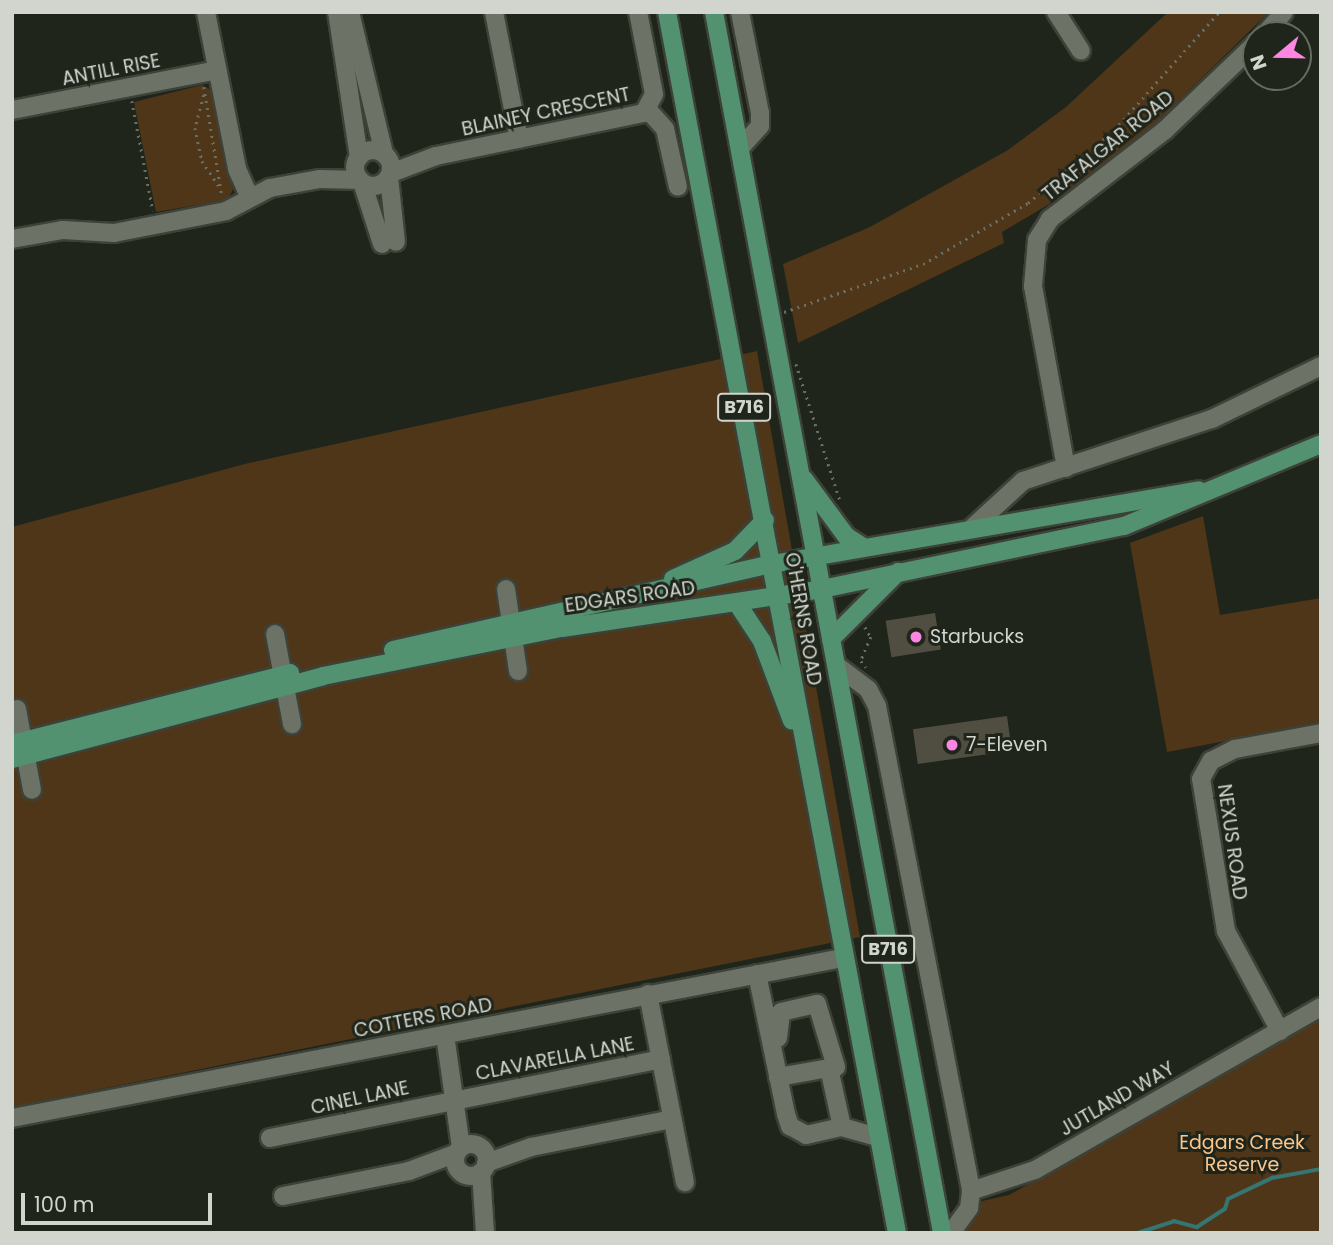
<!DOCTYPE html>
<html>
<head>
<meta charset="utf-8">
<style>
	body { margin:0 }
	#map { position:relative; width:1333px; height:1245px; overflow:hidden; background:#1f251a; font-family:Poppins,sans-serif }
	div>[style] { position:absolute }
	.green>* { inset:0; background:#4f3619 }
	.stream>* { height:3.5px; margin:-1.75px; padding:0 1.75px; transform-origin:1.75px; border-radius:1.75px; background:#357673 }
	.building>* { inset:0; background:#504e41; transform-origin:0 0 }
	.path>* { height:2.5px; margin-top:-1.25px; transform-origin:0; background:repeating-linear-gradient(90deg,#6a6f66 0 2px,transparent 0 7px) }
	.roads { filter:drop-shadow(2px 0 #3d4239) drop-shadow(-2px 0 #3d4239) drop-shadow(0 2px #3d4239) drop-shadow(0 -2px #3d4239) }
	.minor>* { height:18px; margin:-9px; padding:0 9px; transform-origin:9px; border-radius:9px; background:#6c7265 }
	.minor>.ring { margin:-9px; padding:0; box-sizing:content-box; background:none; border:18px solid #6c7265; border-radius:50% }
	.major>* { height:18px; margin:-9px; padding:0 9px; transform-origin:9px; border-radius:9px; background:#529270 }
	.dots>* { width:19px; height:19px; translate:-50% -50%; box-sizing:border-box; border:4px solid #1f251a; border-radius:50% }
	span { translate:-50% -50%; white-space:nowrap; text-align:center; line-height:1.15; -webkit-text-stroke:6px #1f251a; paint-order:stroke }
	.shield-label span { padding:2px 5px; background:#1f251a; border:2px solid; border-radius:5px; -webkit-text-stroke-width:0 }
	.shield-label { font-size:18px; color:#d1d5ce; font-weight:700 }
	.street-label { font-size:19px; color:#d1d5ce }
	.poi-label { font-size:19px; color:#d1d5ce }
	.left { translate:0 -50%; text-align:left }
	.park-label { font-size:19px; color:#fbc58b }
	.frame { position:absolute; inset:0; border:14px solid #d1d5ce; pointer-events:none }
	.north { position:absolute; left:1242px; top:21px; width:70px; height:70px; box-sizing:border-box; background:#1f251a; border:2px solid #666b62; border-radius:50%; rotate:251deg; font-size:19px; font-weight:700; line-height:28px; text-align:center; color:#d1d5ce }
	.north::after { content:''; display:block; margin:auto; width:24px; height:32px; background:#fd86e3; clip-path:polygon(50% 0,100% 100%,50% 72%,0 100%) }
	.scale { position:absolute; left:21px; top:1193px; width:191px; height:32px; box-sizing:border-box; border:4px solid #d1d5ce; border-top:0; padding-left:9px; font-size:21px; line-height:24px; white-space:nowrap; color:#d1d5ce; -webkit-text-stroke:5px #1f251a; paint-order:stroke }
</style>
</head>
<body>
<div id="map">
	<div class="green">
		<div style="clip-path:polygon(1168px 12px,1269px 12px,1151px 128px,1063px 196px,1002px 232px,1004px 243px,798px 343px,783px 264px,870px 227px,1008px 150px,1066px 107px)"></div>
		<div style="clip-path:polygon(202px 85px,213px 91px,233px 190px,227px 200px,156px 212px,134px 102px)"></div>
		<div style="clip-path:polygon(757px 351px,860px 937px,12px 1107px,12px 527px,245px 464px)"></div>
		<div style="clip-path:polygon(1203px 516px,1220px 615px,1321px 598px,1321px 723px,1167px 752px,1130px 543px)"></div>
		<div style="clip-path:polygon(1321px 1018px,1321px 1233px,966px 1233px,962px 1220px,982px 1201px,1009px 1195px)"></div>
	</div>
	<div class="stream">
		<div style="left:1138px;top:1233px;width:38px;rotate:-18deg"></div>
		<div style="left:1174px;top:1221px;width:24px;rotate:15deg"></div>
		<div style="left:1197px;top:1227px;width:33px;rotate:-33deg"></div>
		<div style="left:1225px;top:1209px;width:10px;rotate:-73deg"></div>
		<div style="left:1228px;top:1199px;width:49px;rotate:-25.5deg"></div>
		<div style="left:1272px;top:1178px;width:50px;rotate:-10.4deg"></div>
	</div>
	<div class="building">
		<div style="left:935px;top:613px;width:37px;height:50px;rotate:81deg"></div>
		<div style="left:1007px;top:716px;width:35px;height:95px;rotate:82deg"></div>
	</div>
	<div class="path">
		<div style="left:204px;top:87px;width:110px;rotate:80.6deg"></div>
		<div style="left:204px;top:95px;width:34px;rotate:105deg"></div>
		<div style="left:195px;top:128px;width:34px;rotate:78deg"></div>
		<div style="left:202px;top:161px;width:30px;rotate:56deg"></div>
		<div style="left:132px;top:101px;width:112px;rotate:79.2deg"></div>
		<div style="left:784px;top:312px;width:147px;rotate:-19.1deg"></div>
		<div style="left:923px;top:264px;width:121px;rotate:-30.2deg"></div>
		<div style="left:1028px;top:203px;width:113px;rotate:-40.3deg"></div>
		<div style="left:1114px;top:130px;width:158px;rotate:-48.3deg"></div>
		<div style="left:796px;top:364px;width:143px;rotate:72.1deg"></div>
		<div style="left:865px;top:627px;width:12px;rotate:59deg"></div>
		<div style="left:871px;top:637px;width:26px;rotate:113deg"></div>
		<div style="left:861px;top:661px;width:8px;rotate:50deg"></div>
	</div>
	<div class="roads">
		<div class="minor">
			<div style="left:206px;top:12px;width:160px;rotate:78.8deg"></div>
			<div style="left:237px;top:169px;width:32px;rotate:66deg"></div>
			<div style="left:337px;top:12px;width:147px;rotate:81.4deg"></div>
			<div style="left:350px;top:12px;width:146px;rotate:76.5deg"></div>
			<div style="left:494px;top:12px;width:129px;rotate:78.9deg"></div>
			<div style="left:740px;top:12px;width:103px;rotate:78.8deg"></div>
			<div style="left:760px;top:113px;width:13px;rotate:90deg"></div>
			<div style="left:760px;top:126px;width:28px;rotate:132deg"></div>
			<div style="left:1056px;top:12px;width:46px;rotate:57.3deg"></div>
			<div style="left:1264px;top:35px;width:30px;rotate:-49deg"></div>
			<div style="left:12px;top:110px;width:209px;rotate:-11deg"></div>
			<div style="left:648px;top:110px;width:25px;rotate:48deg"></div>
			<div style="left:665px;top:129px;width:59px;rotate:77.4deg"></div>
			<div class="ring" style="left:355px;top:150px;width:18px;height:18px"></div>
			<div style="left:391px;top:173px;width:48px;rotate:-20.7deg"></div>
			<div style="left:436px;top:156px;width:212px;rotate:-11.7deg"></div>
			<div style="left:644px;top:113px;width:21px;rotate:-62deg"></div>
			<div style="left:654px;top:94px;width:84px;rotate:-101deg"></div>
			<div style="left:389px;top:177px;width:65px;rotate:83.9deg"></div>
			<div style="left:362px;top:182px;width:65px;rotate:72.1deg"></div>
			<div style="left:12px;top:239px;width:52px;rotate:-10deg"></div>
			<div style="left:63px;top:230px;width:51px;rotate:3.4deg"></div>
			<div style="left:114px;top:233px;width:114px;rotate:-11.1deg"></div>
			<div style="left:226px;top:211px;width:50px;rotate:-27.6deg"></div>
			<div style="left:270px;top:188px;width:51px;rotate:-10.2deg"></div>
			<div style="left:320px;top:179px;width:40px;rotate:1.4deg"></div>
			<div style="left:1066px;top:468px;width:185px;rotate:-100.3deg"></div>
			<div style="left:1033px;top:286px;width:46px;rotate:-85deg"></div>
			<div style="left:1037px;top:240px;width:25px;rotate:-58deg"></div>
			<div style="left:1050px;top:219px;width:145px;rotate:-37.7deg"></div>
			<div style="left:1165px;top:130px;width:126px;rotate:-43.7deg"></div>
			<div style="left:973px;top:527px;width:68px;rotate:-42.6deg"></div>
			<div style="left:1023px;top:481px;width:199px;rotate:-18.2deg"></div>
			<div style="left:1212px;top:419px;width:121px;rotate:-25.9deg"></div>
			<div style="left:506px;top:589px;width:83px;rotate:81.7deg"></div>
			<div style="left:275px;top:634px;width:92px;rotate:79.3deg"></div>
			<div style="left:836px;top:665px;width:40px;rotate:37deg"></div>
			<div style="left:868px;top:689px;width:19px;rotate:62deg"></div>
			<div style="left:877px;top:706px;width:494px;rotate:79deg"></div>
			<div style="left:17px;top:709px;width:82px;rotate:79.5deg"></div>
			<div style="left:757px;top:974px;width:143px;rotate:78.3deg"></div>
			<div style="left:786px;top:1114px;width:13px;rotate:72deg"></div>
			<div style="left:790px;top:1126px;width:18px;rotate:29deg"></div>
			<div style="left:806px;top:1135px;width:37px;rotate:-13deg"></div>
			<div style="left:842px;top:1127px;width:60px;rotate:-102.4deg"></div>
			<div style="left:829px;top:1068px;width:52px;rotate:170deg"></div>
			<div style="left:648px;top:994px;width:192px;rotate:78.9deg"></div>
			<div style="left:1280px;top:1031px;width:114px;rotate:-118.4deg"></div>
			<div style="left:1226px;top:931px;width:154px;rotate:-99.3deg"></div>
			<div style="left:1201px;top:779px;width:21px;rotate:-61deg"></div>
			<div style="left:1211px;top:761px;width:27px;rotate:-27deg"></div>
			<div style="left:1235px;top:749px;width:87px;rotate:-10.5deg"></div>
			<div style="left:445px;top:1035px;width:114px;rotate:81.9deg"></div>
			<div style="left:778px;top:1038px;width:26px;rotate:-83deg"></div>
			<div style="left:781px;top:1012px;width:37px;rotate:-13deg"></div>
			<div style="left:817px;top:1004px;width:66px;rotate:73.2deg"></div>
			<div style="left:12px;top:1118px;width:845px;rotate:-10.91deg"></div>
			<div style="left:842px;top:1127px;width:37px;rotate:16deg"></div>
			<div style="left:270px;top:1138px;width:399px;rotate:-11.4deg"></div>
			<div class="ring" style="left:455px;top:1144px;width:14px;height:14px"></div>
			<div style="left:486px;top:1163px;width:48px;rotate:-19.6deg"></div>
			<div style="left:531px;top:1147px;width:144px;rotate:-11.2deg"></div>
			<div style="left:481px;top:1172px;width:61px;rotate:86.2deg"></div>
			<div style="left:283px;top:1196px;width:128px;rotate:-11.2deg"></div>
			<div style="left:409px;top:1171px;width:51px;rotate:-20.6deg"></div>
			<div style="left:951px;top:1233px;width:31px;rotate:-54deg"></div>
			<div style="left:969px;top:1208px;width:17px;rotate:-83deg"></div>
			<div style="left:971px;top:1191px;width:67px;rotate:-18.2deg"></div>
			<div style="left:1035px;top:1170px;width:329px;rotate:-29.7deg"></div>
		</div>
		<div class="major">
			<div style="left:667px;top:12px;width:1242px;rotate:79.33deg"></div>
			<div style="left:714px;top:12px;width:1242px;rotate:79.42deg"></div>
			<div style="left:804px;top:479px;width:71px;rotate:53.6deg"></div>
			<div style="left:846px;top:536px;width:20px;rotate:33deg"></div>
			<div style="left:673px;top:579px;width:68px;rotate:-24.3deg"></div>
			<div style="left:735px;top:551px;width:43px;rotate:-45.9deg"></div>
			<div style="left:737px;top:603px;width:45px;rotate:56.7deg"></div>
			<div style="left:762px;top:641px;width:85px;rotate:69.4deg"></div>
			<div style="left:831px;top:639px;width:95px;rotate:-45deg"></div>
			<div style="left:393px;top:650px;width:389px;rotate:-12.8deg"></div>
			<div style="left:772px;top:564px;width:433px;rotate:-9.8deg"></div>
			<div style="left:12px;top:744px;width:287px;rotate:-14.3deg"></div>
			<div style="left:12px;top:759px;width:322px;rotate:-14.9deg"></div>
			<div style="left:323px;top:676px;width:244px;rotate:-11.4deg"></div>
			<div style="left:562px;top:628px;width:263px;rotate:-8.5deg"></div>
			<div style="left:822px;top:589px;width:309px;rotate:-11.8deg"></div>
			<div style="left:1124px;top:526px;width:213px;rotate:-22.6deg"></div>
		</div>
	</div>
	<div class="dots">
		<div style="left:916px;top:637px;background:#fd86e3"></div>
		<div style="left:952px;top:745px;background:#fd86e3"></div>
	</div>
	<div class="shield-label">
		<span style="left:744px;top:407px">B716</span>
		<span style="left:888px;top:949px">B716</span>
	</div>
	<div class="street-label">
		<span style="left:111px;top:70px;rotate:-11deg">ANTILL RISE</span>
		<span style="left:546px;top:112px;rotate:-12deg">BLAINEY CRESCENT</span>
		<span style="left:1108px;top:146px;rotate:-39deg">TRAFALGAR ROAD</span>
		<span style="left:630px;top:597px;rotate:-8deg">EDGARS ROAD</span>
		<span style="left:803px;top:619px;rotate:80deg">O'HERNS ROAD</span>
		<span style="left:1232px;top:842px;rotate:82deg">NEXUS ROAD</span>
		<span style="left:423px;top:1018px;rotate:-11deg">COTTERS ROAD</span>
		<span style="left:555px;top:1059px;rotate:-11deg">CLAVARELLA LANE</span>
		<span style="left:360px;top:1098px;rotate:-12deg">CINEL LANE</span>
		<span style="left:1117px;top:1099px;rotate:-30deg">JUTLAND WAY</span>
	</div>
	<div class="poi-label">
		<span class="left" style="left:930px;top:637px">Starbucks</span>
		<span class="left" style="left:966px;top:745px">7-Eleven</span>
	</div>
	<div class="park-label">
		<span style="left:1242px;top:1154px">Edgars Creek<br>Reserve</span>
	</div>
	<div class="frame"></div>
	<div class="north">N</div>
	<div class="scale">100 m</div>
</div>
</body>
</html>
